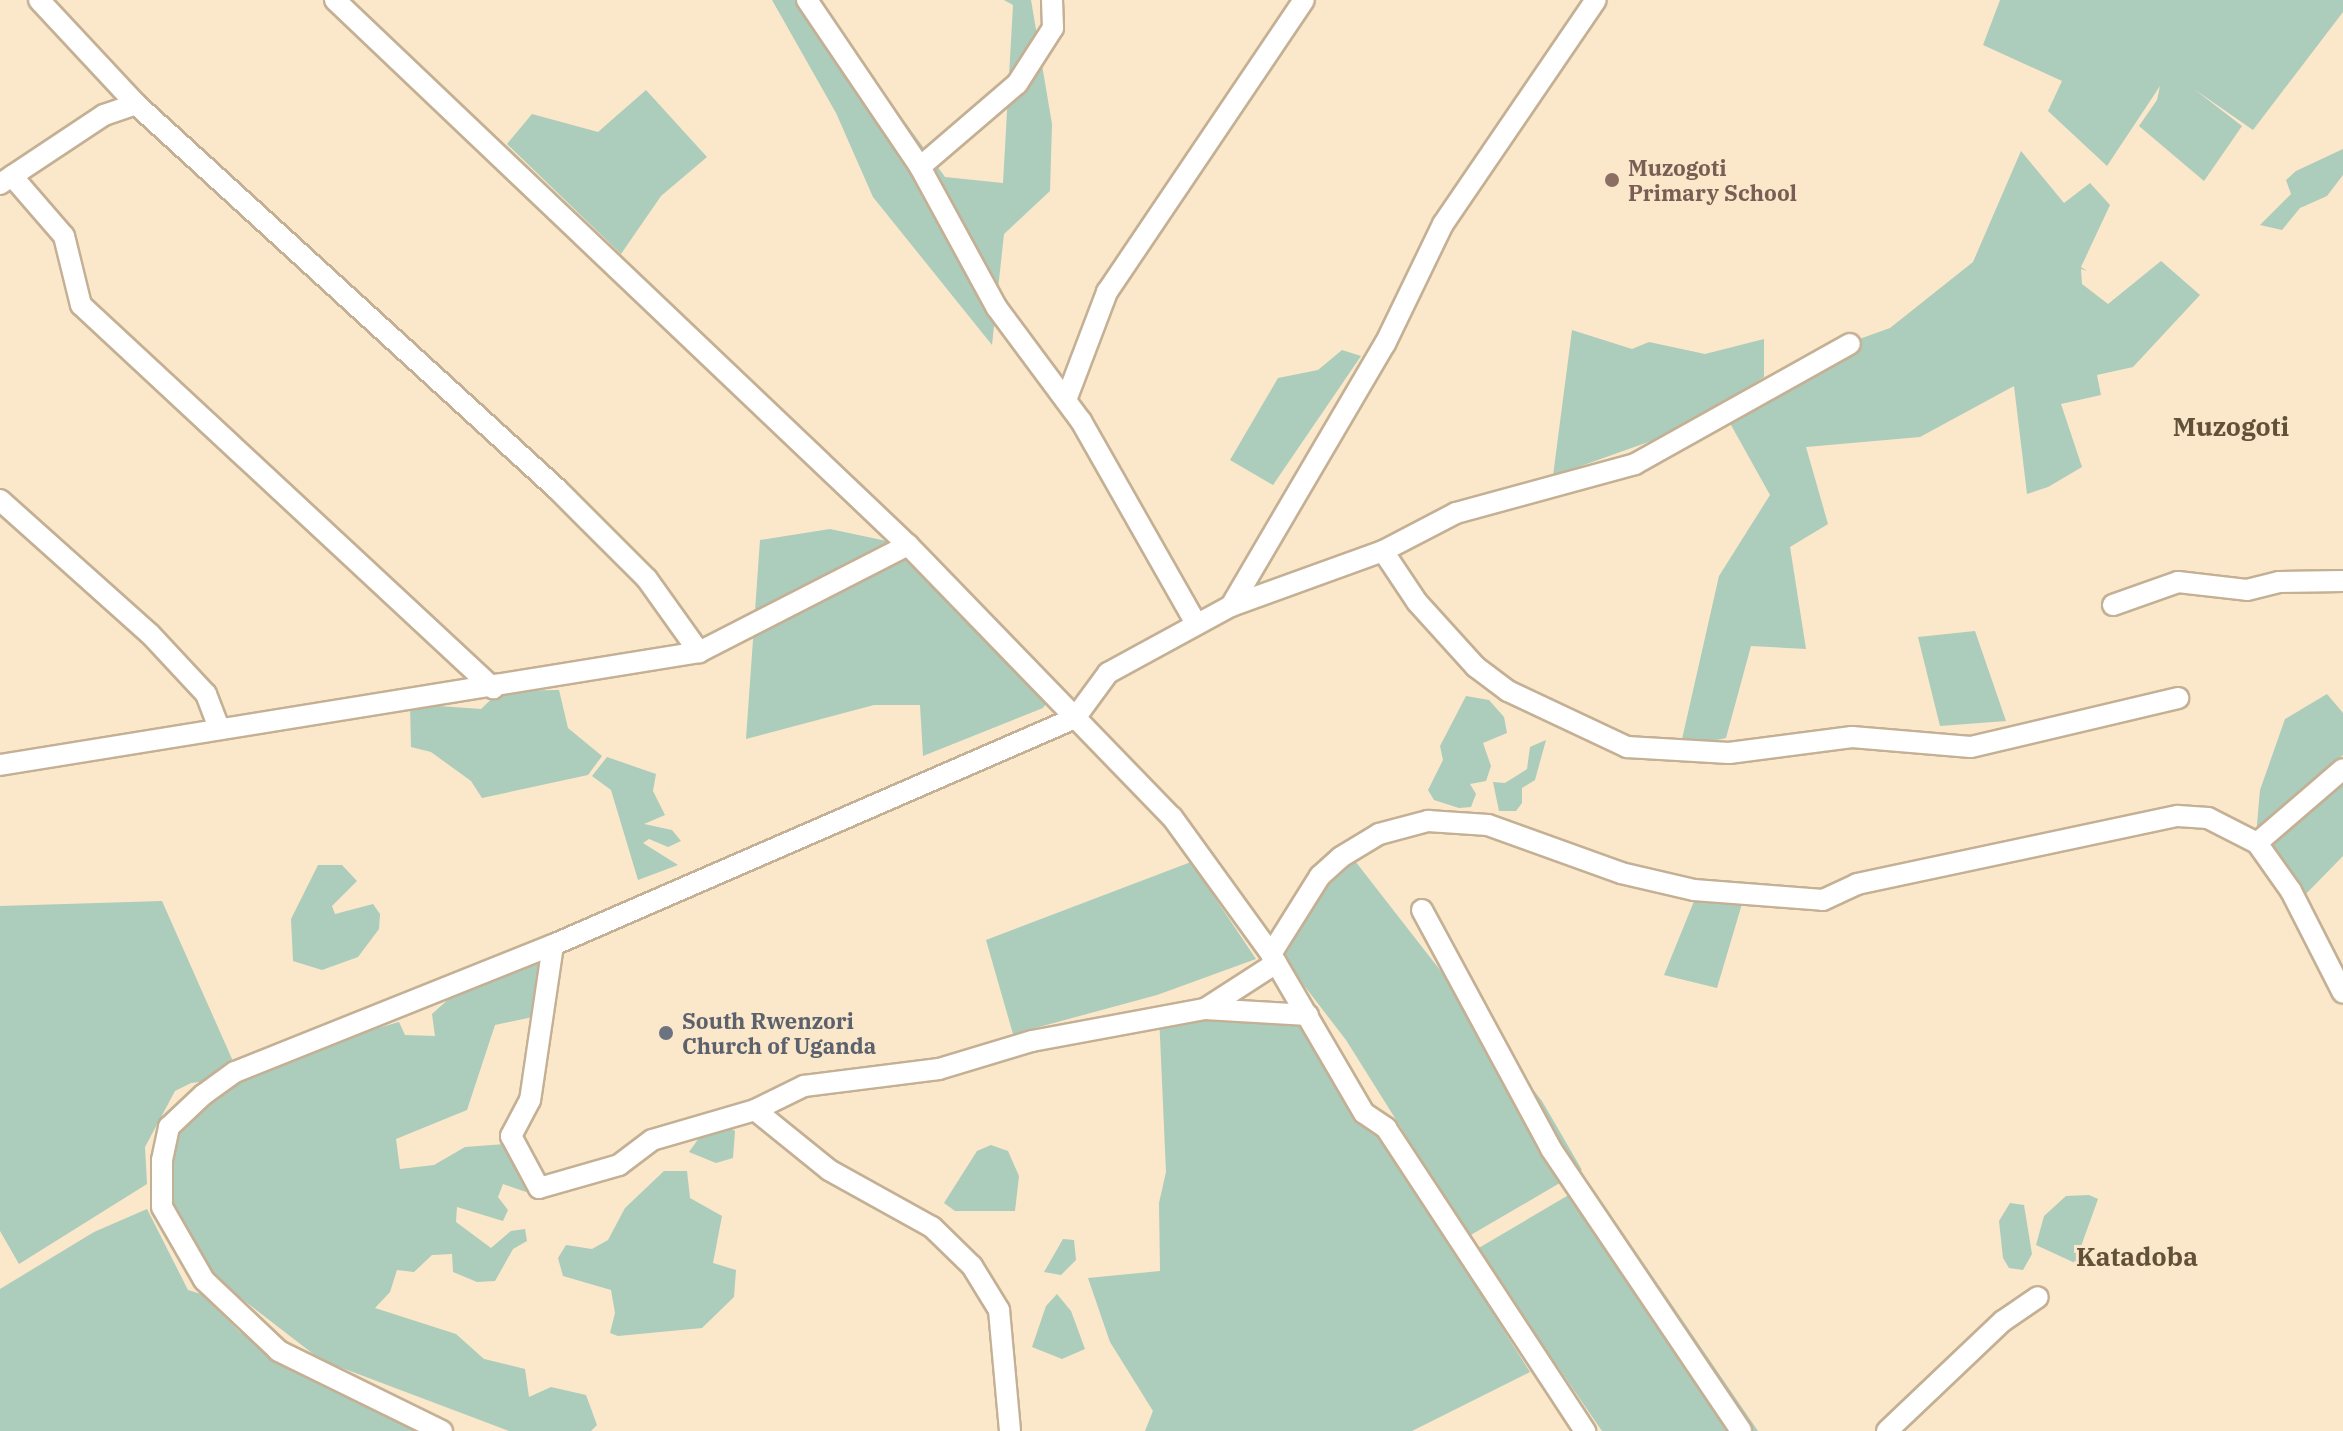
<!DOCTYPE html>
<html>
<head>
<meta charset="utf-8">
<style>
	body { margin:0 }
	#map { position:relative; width:2343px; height:1431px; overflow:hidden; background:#fbe7ca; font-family:"IBM Plex Serif",serif }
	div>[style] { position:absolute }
	.green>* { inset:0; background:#acccbc }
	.roads { filter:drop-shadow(2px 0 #c4b094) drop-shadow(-2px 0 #c4b094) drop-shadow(0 2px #c4b094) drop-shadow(0 -2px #c4b094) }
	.minor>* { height:20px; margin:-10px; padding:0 10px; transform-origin:10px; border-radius:10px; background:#fff }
	.dots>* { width:22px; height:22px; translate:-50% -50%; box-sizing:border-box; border:4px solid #fbe7ca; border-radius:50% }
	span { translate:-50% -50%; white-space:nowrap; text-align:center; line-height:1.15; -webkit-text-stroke:6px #fbe7ca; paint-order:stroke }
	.education-label { font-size:22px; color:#785e54; font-weight:700 }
	.left { translate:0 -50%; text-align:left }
	.worship-label { font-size:22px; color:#5b616d; font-weight:700 }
	.quarter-label { font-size:26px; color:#625138; font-weight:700 }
</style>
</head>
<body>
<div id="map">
	<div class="green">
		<div style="clip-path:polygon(772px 0,816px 0,945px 177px,1003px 183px,1013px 5px,1004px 0,1031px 0,1052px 124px,1050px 191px,1004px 234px,992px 345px,873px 197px,836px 113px)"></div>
		<div style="clip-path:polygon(2000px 0,2343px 0,2343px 12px,2253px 130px,2194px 89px,2242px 126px,2204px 181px,2139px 126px,2157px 100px,2160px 86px,2107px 166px,2048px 111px,2062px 81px,1983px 45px)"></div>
		<div style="clip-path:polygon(646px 90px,707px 157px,661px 196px,621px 254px,507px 144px,532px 114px,598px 132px)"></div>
		<div style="clip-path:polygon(2343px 149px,2343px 175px,2327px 196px,2300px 208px,2282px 230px,2260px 225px,2291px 194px,2286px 180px,2296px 171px)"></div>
		<div style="clip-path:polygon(2021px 151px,2064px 203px,2090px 183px,2110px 205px,2081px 267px,2087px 271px,2081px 269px,2082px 284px,2108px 304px,2161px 261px,2200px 295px,2133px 367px,2097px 375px,2101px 395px,2061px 404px,2082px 467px,2048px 487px,2027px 494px,2014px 386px,1920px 437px,1806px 447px,1828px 524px,1790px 547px,1806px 649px,1751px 646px,1726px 738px,1680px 748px,1719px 576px,1770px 495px,1726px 416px,1840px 346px,1890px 328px,1973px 262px)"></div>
		<div style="clip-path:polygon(1572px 330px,1632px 349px,1649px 342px,1705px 354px,1764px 339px,1764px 377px,1679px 431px,1553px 476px)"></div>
		<div style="clip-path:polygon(1342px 350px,1361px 356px,1273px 485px,1230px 460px,1278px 378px,1318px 370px)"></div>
		<div style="clip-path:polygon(830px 529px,896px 543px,1050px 698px,1043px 708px,923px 756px,920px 705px,874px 705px,746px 739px,760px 540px)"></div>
		<div style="clip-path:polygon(1975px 631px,2006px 721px,1940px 726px,1918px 637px)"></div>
		<div style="clip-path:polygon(559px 690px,568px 728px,602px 756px,588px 775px,482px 798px,471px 781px,431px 752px,411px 747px,410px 704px,481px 709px,500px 691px)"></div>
		<div style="clip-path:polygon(2327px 694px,2343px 713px,2343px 755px,2256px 836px,2260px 790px,2285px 719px)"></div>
		<div style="clip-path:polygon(1466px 696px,1489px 700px,1504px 717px,1507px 733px,1483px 743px,1491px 766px,1486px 781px,1470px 784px,1476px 794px,1471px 807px,1459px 808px,1434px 800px,1428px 790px,1443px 760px,1440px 746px)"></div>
		<div style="clip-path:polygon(1546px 740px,1535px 780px,1522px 788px,1522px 803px,1516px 811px,1499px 811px,1493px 782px,1505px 783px,1527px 769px,1530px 747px)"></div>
		<div style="clip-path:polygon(607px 757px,656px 774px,653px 791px,665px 815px,644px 824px,672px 830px,681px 841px,668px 847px,649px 839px,643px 843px,678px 865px,638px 880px,611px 790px,592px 776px)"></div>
		<div style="clip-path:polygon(2343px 773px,2343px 856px,2301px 899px,2264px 844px)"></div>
		<div style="clip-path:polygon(1341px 843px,1542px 1101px,1582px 1170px,1469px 1236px,1346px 1040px,1276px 949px,1311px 871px)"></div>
		<div style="clip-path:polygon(1191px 862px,1256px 959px,1157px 995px,1013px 1034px,986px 940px)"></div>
		<div style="clip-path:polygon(318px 865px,342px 865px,357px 881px,332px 906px,335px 914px,373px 904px,380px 914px,379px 929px,358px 957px,322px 970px,293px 961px,291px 919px)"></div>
		<div style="clip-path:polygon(1699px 889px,1744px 897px,1717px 988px,1664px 975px)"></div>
		<div style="clip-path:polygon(162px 901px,240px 1077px,191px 1083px,175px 1091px,145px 1147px,147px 1184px,19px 1264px,0 1231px,0 906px)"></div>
		<div style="clip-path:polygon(541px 951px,533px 1017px,495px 1025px,467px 1110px,396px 1139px,400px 1169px,434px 1165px,465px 1147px,505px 1144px,532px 1194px,503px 1184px,498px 1197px,508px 1210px,503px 1221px,457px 1207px,456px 1222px,491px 1248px,511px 1231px,525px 1229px,527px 1241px,513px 1249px,495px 1281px,477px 1282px,453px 1272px,452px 1254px,432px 1255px,414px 1272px,397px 1270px,390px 1292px,375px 1308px,456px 1334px,484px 1359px,525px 1369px,529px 1397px,551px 1387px,586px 1395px,597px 1425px,591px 1431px,509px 1431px,321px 1360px,202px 1268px,166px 1194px,180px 1120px,230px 1086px,322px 1044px,399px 1022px,405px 1035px,435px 1036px,432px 1014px,452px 996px)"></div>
		<div style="clip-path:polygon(1159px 1014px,1268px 1016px,1314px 1029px,1530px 1372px,1412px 1431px,1145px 1431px,1153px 1411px,1110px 1342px,1088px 1278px,1160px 1271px,1159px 1203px,1166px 1172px)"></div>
		<div style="clip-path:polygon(722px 1123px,735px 1131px,733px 1158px,716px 1163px,689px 1152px,704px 1131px)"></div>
		<div style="clip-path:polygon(991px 1145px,1008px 1151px,1019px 1176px,1015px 1211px,955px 1211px,944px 1203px,977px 1151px)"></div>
		<div style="clip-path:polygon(664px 1171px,687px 1171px,690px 1198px,722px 1216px,713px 1263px,736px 1270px,734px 1297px,702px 1328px,618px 1336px,610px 1333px,615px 1313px,611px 1290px,563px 1276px,558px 1258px,566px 1245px,592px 1249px,608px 1240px,625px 1208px)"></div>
		<div style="clip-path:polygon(1589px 1183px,1758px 1431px,1602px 1431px,1477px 1249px)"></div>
		<div style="clip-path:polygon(2089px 1195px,2098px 1199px,2075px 1263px,2036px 1245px,2044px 1216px,2066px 1196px)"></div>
		<div style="clip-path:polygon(2010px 1203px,2024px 1205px,2032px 1254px,2023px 1270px,2009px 1268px,2003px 1258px,1999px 1221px)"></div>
		<div style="clip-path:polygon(147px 1209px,188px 1290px,201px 1294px,240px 1332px,296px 1370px,437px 1431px,0 1431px,0 1289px,94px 1232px)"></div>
		<div style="clip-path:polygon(1063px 1239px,1074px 1240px,1076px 1260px,1061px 1275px,1044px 1272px)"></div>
		<div style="clip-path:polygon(1057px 1294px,1071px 1311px,1085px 1349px,1062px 1359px,1032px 1347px,1046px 1306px)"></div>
	</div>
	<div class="roads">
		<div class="minor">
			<div style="left:39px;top:0;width:142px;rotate:47deg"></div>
			<div style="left:136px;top:104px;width:570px;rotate:42.44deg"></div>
			<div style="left:557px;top:489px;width:127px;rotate:45deg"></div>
			<div style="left:647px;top:579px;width:90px;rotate:54.5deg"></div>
			<div style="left:335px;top:0;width:791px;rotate:43.57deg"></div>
			<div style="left:908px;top:545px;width:379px;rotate:45.9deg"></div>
			<div style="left:1172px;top:817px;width:169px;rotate:54.1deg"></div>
			<div style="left:1271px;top:954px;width:184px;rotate:59.7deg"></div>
			<div style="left:1364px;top:1113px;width:27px;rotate:34deg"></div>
			<div style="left:1386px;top:1128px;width:363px;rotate:56.7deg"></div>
			<div style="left:807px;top:0;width:202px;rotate:55.9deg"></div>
			<div style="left:920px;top:167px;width:161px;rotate:61.4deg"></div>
			<div style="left:997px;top:308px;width:141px;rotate:53.4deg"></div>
			<div style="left:1081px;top:421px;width:231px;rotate:60.4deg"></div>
			<div style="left:920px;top:167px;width:128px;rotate:-40.6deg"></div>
			<div style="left:1017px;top:84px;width:67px;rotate:-57.3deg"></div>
			<div style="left:1053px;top:28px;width:28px;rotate:-92deg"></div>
			<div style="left:12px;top:176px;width:79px;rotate:49.1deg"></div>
			<div style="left:64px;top:236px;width:71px;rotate:76.2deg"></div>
			<div style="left:81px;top:305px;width:563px;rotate:42.91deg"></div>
			<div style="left:0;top:184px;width:125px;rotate:-33.6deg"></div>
			<div style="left:104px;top:115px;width:34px;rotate:-19deg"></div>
			<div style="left:1066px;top:400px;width:116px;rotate:-69.2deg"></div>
			<div style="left:1107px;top:292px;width:352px;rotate:-56deg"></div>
			<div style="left:0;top:500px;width:201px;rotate:41.8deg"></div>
			<div style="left:150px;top:634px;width:82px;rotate:47deg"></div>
			<div style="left:206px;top:694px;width:36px;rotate:69deg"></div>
			<div style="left:1383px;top:551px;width:61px;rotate:56.3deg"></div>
			<div style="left:1417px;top:602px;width:88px;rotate:47.8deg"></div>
			<div style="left:1476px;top:667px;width:40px;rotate:37deg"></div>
			<div style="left:1508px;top:691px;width:132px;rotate:25.2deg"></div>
			<div style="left:1627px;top:747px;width:102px;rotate:3.4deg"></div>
			<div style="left:1729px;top:753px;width:124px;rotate:-7.4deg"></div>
			<div style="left:1852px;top:737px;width:119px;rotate:4.8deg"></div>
			<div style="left:1971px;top:747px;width:213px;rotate:-13.3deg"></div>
			<div style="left:2113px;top:605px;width:69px;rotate:-19.5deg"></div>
			<div style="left:2178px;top:582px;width:69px;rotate:6.6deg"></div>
			<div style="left:2247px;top:590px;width:33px;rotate:-14deg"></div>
			<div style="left:2279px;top:582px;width:64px;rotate:-0.9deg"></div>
			<div style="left:1231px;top:606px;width:304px;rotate:-59.6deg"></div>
			<div style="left:1385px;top:344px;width:133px;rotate:-64.2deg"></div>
			<div style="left:1443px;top:224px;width:271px;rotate:-55.7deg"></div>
			<div style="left:0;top:765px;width:708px;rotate:-9.18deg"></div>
			<div style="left:699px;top:652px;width:235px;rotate:-27.1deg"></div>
			<div style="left:2257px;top:843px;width:113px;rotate:-40.7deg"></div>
			<div style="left:1422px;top:910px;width:272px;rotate:61.6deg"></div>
			<div style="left:1551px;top:1149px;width:340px;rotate:56deg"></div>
			<div style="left:553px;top:945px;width:157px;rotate:98.4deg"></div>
			<div style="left:530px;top:1100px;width:41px;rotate:117.8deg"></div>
			<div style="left:511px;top:1136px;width:59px;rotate:61.7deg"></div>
			<div style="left:539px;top:1188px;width:83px;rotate:-16deg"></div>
			<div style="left:619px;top:1165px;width:41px;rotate:-37.1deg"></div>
			<div style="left:652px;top:1140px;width:107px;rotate:-16.2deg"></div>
			<div style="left:755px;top:1110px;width:55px;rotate:-26.1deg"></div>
			<div style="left:804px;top:1086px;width:136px;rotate:-7.2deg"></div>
			<div style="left:939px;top:1069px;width:97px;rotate:-16.8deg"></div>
			<div style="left:1032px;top:1041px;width:176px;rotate:-10.5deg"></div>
			<div style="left:1205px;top:1009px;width:103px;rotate:3.3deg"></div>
			<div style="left:1271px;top:954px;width:92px;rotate:-57.9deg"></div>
			<div style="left:1320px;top:876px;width:28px;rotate:-42deg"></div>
			<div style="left:1341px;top:857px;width:44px;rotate:-31.2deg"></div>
			<div style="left:1379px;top:834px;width:51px;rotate:-14.9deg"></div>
			<div style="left:1428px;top:821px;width:60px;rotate:3.8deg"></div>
			<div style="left:1488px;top:825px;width:141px;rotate:19.8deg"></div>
			<div style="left:1621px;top:873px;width:75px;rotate:13.1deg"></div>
			<div style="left:1694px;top:890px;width:129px;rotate:4.4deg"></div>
			<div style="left:1823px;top:900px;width:38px;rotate:-25deg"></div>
			<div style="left:1857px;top:884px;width:328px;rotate:-12deg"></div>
			<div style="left:2178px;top:816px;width:30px;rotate:4deg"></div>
			<div style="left:2208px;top:818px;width:55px;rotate:27deg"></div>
			<div style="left:2257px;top:843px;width:59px;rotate:54.7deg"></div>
			<div style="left:2291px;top:891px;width:114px;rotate:63deg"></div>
			<div style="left:1205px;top:1009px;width:85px;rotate:-32.9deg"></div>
			<div style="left:755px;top:1110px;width:95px;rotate:39deg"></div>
			<div style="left:829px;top:1170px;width:118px;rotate:29deg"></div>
			<div style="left:932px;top:1227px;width:56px;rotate:44.3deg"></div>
			<div style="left:972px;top:1266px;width:52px;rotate:58.5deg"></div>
			<div style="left:999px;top:1310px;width:121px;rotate:84.8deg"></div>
			<div style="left:442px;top:1431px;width:182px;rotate:-153.9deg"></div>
			<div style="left:279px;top:1351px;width:103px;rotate:-136.6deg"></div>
			<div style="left:204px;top:1280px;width:84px;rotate:-119.9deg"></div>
			<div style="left:162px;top:1207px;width:47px;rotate:-90deg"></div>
			<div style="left:162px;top:1160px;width:34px;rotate:-78deg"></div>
			<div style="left:169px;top:1127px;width:47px;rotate:-43.3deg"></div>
			<div style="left:203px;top:1095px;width:39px;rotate:-36deg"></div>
			<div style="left:235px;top:1072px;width:342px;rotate:-21.8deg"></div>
			<div style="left:553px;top:945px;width:569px;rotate:-23.5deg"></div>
			<div style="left:1075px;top:718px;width:56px;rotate:-53.7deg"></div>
			<div style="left:1108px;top:673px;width:140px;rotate:-28.6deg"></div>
			<div style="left:1231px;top:606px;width:162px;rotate:-19.9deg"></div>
			<div style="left:1383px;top:551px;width:82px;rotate:-27.5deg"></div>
			<div style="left:1456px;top:513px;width:186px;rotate:-15.3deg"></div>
			<div style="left:1635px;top:464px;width:246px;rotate:-29.2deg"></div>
			<div style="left:1887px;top:1431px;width:160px;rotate:-43.5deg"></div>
			<div style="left:2003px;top:1321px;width:42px;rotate:-34.4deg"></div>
		</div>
	</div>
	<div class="dots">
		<div style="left:1612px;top:180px;background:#8d6e63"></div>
		<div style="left:666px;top:1033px;background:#6b7280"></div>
	</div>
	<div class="education-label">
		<span class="left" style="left:1628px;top:180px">Muzogoti<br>Primary School</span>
	</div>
	<div class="worship-label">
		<span class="left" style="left:682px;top:1033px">South Rwenzori<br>Church of Uganda</span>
	</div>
	<div class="quarter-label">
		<span style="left:2231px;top:427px">Muzogoti</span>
		<span style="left:2137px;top:1257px">Katadoba</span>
	</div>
</div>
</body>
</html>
